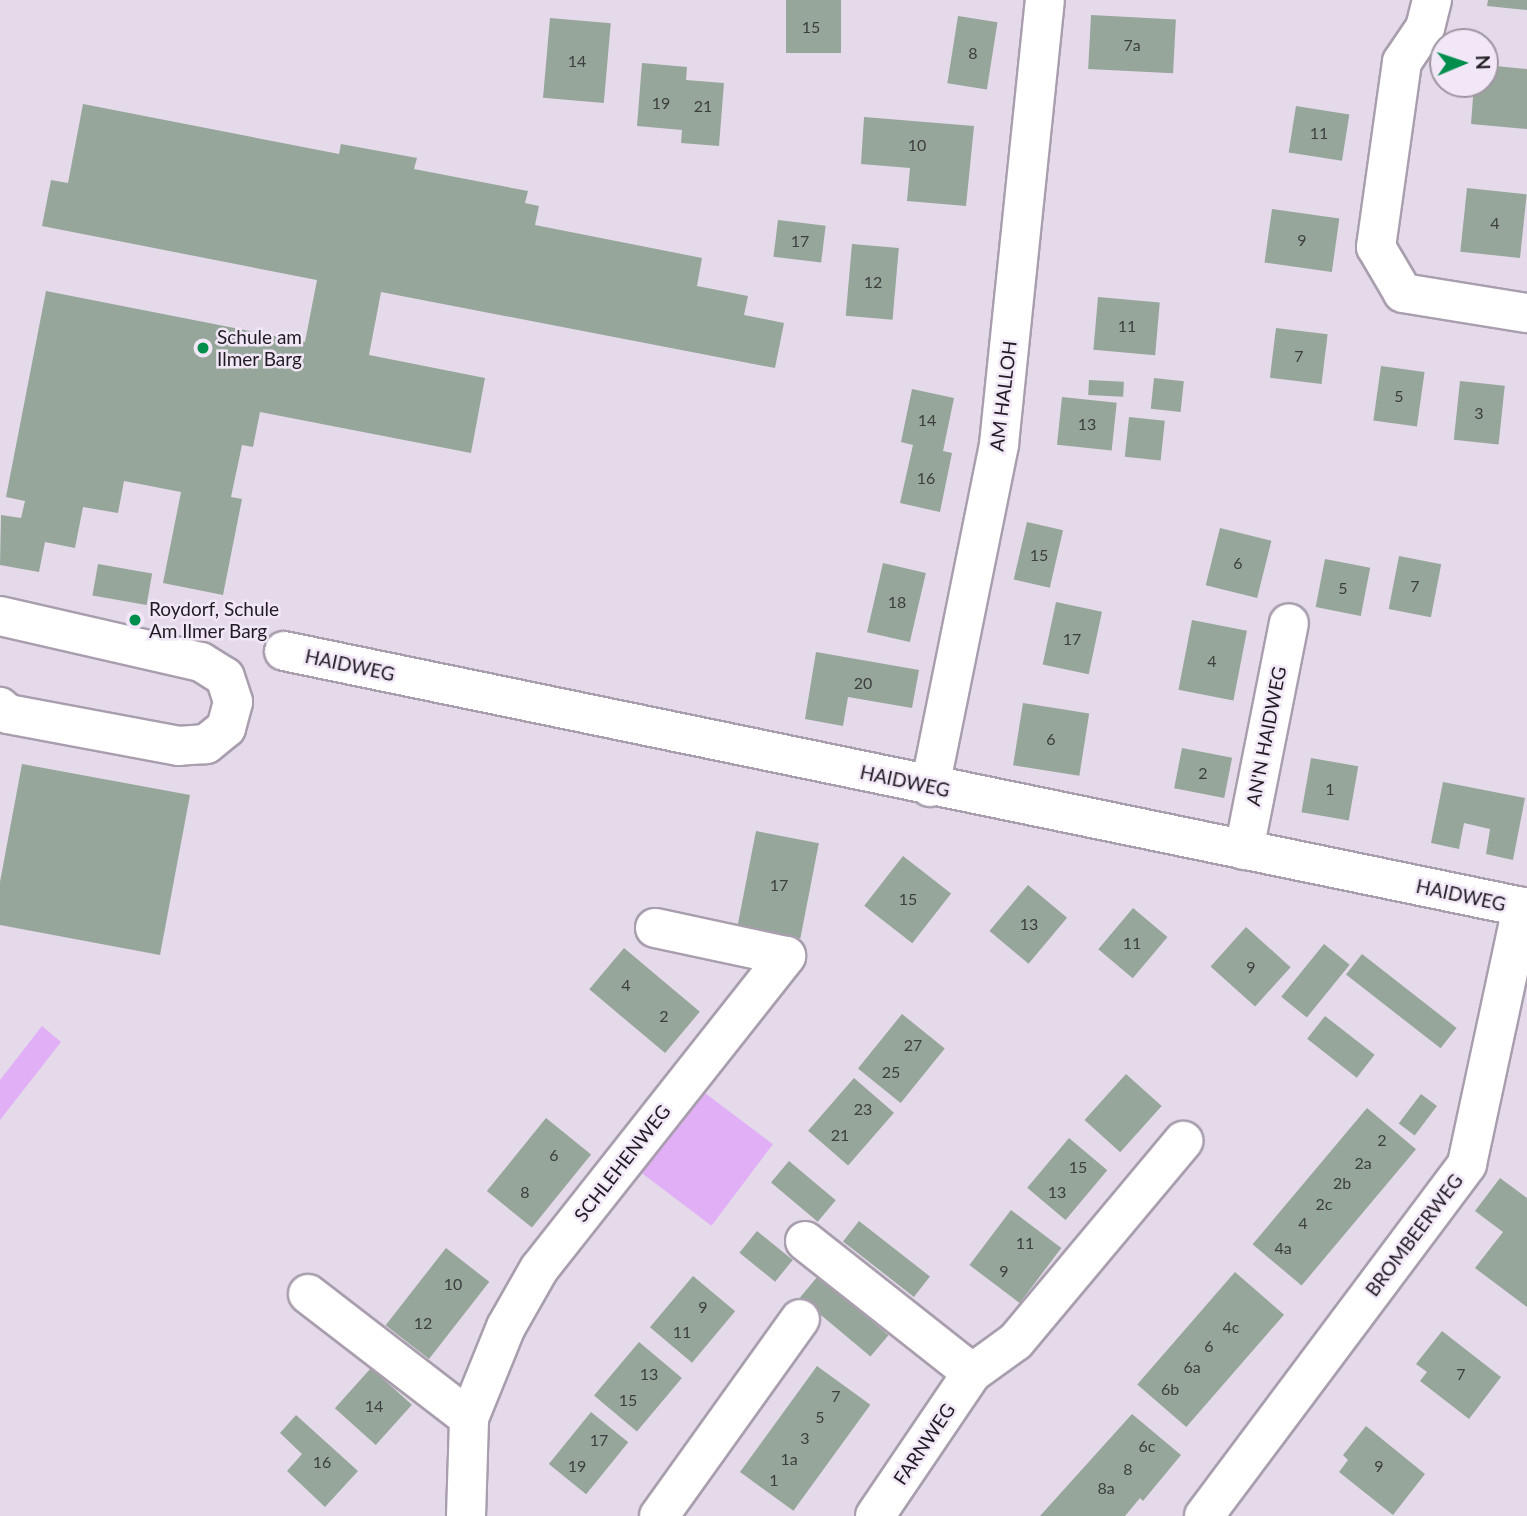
<!DOCTYPE html>
<html>
<head>
<meta charset="utf-8">
<style>
	body { margin:0 }
	#map { position:relative; width:1527px; height:1516px; overflow:hidden; background:#e5daea; font-family:Lato,sans-serif }
	div>[style] { position:absolute }
	.green>* { inset:0; background:#e1aff5; transform-origin:0 0 }
	.building>* { inset:0; background:#96a69a; transform-origin:0 0 }
	.roads { filter:drop-shadow(2px 0 #a99ead) drop-shadow(-2px 0 #a99ead) drop-shadow(0 2px #a99ead) drop-shadow(0 -2px #a99ead) }
	.minor>* { height:38px; margin:-19px; padding:0 19px; transform-origin:19px; border-radius:19px; background:#fff }
	.dots>* { width:19px; height:19px; translate:-50% -50%; box-sizing:border-box; border:4px solid #f2e7f7; border-radius:50% }
	span { translate:-50% -50%; white-space:nowrap; text-align:center; line-height:1.15; -webkit-text-stroke:5px #f2e7f7; paint-order:stroke }
	.number-label { font-size:16px; color:#3e3e3f }
	.number-label span { -webkit-text-stroke-width:0 }
	.poi-label { font-size:19px; color:#201c21 }
	.left { translate:0 -50%; text-align:left }
	.street-label { font-size:19px; color:#201c21 }
	.north { position:absolute; left:1429px; top:28px; width:70px; height:70px; box-sizing:border-box; background:#f2e7f7; border:2px solid #9e96a1; border-radius:50%; rotate:88deg; font-size:19px; font-weight:700; line-height:28px; text-align:center; color:#201c21 }
	.north::after { content:''; display:block; margin:auto; width:24px; height:32px; background:#008e4d; clip-path:polygon(50% 0,100% 100%,50% 72%,0 100%) }
</style>
</head>
<body>
<div id="map">
	<div class="green">
		<div style="clip-path:polygon(42px 1026px,61px 1042px,0 1120px,0 1080px)"></div>
		<div style="left:697px;top:1087px;width:95px;height:102px;rotate:37deg"></div>
	</div>
	<div class="building">
		<div style="left:786px;top:0;width:55px;height:53px"></div>
		<div style="clip-path:polygon(1488px 0,1527px 0,1527px 10px,1487px 6px)"></div>
		<div style="left:1091px;top:15px;width:85px;height:54px;rotate:3deg"></div>
		<div style="left:958px;top:16px;width:40px;height:68px;rotate:9deg"></div>
		<div style="left:550px;top:18px;width:61px;height:80px;rotate:5deg"></div>
		<div style="clip-path:polygon(642px 63px,687px 67px,686px 80px,724px 83px,719px 146px,681px 143px,682px 130px,637px 126px)"></div>
		<div style="clip-path:polygon(1485px 65px,1527px 69px,1527px 129px,1471px 124px,1474px 84px,1485px 84px)"></div>
		<div style="clip-path:polygon(83px 104px,339px 154px,341px 144px,417px 158px,414px 169px,528px 191px,525px 203px,539px 206px,535px 225px,702px 258px,697px 286px,748px 296px,744px 315px,784px 323px,775px 368px,381px 292px,369px 355px,485px 378px,471px 453px,260px 412px,253px 447px,242px 445px,231px 497px,242px 499px,223px 595px,163px 583px,181px 492px,124px 481px,118px 513px,83px 507px,75px 548px,45px 542px,39px 572px,0 565px,1px 515px,21px 518px,25px 501px,6px 497px,46px 291px,305px 342px,317px 280px,42px 226px,51px 180px,68px 183px)"></div>
		<div style="left:1296px;top:106px;width:54px;height:47px;rotate:9deg"></div>
		<div style="clip-path:polygon(864px 117px,974px 126px,966px 206px,907px 201px,910px 168px,861px 164px)"></div>
		<div style="left:1467px;top:188px;width:60px;height:64px;rotate:6deg"></div>
		<div style="left:1272px;top:209px;width:68px;height:54px;rotate:8deg"></div>
		<div style="left:778px;top:220px;width:48px;height:37px;rotate:7deg"></div>
		<div style="left:852px;top:244px;width:47px;height:72px;rotate:5deg"></div>
		<div style="left:1098px;top:297px;width:62px;height:53px;rotate:5deg"></div>
		<div style="left:1276px;top:328px;width:52px;height:50px;rotate:7deg"></div>
		<div style="left:1381px;top:366px;width:44px;height:55px;rotate:8deg"></div>
		<div style="left:1154px;top:378px;width:30px;height:31px;rotate:6deg"></div>
		<div style="left:1089px;top:380px;width:35px;height:15px;rotate:3deg"></div>
		<div style="left:1460px;top:381px;width:45px;height:59px;rotate:6deg"></div>
		<div style="clip-path:polygon(912px 389px,954px 398px,943px 451px,952px 453px,940px 512px,900px 503px,913px 445px,901px 442px)"></div>
		<div style="left:1062px;top:397px;width:55px;height:48px;rotate:6deg"></div>
		<div style="left:1129px;top:417px;width:36px;height:40px;rotate:6deg"></div>
		<div style="left:1027px;top:522px;width:37px;height:59px;rotate:13deg"></div>
		<div style="left:1220px;top:528px;width:53px;height:59px;rotate:14deg"></div>
		<div style="left:1399px;top:556px;width:43px;height:54px;rotate:11deg"></div>
		<div style="left:1325px;top:559px;width:46px;height:49px;rotate:11deg"></div>
		<div style="left:883px;top:563px;width:44px;height:71px;rotate:13deg"></div>
		<div style="left:98px;top:564px;width:55px;height:32px;rotate:10deg"></div>
		<div style="left:1056px;top:602px;width:47px;height:64px;rotate:12deg"></div>
		<div style="left:1192px;top:620px;width:56px;height:71px;rotate:11deg"></div>
		<div style="clip-path:polygon(816px 652px,919px 670px,912px 708px,848px 697px,843px 726px,805px 719px)"></div>
		<div style="left:1023px;top:703px;width:67px;height:63px;rotate:9deg"></div>
		<div style="left:1182px;top:748px;width:51px;height:41px;rotate:11deg"></div>
		<div style="left:1311px;top:758px;width:48px;height:55px;rotate:10deg"></div>
		<div style="clip-path:polygon(22px 764px,190px 795px,160px 955px,0 925px,0 882px)"></div>
		<div style="clip-path:polygon(1443px 782px,1525px 798px,1513px 860px,1486px 854px,1490px 829px,1464px 823px,1459px 849px,1431px 843px)"></div>
		<div style="left:756px;top:831px;width:64px;height:97px;rotate:11deg"></div>
		<div style="left:903px;top:856px;width:61px;height:63px;rotate:38deg"></div>
		<div style="left:1028px;top:885px;width:51px;height:60px;rotate:40deg"></div>
		<div style="left:1133px;top:908px;width:45px;height:54px;rotate:40deg"></div>
		<div style="left:1246px;top:927px;width:60px;height:53px;rotate:42deg"></div>
		<div style="left:1324px;top:944px;width:33px;height:68px;rotate:39deg"></div>
		<div style="left:624px;top:948px;width:99px;height:54px;rotate:40deg"></div>
		<div style="left:1362px;top:954px;width:120px;height:26px;rotate:38deg"></div>
		<div style="left:902px;top:1014px;width:55px;height:70px;rotate:39deg"></div>
		<div style="left:1325px;top:1016px;width:63px;height:29px;rotate:38deg"></div>
		<div style="left:1126px;top:1074px;width:48px;height:62px;rotate:42deg"></div>
		<div style="left:854px;top:1078px;width:53px;height:70px;rotate:41deg"></div>
		<div style="left:1421px;top:1094px;width:20px;height:37px;rotate:37deg"></div>
		<div style="left:1367px;top:1108px;width:64px;height:178px;rotate:40deg"></div>
		<div style="left:546px;top:1118px;width:58px;height:94px;rotate:39deg"></div>
		<div style="left:1069px;top:1138px;width:50px;height:65px;rotate:40deg"></div>
		<div style="left:789px;top:1161px;width:61px;height:28px;rotate:40deg"></div>
		<div style="clip-path:polygon(1500px 1178px,1527px 1198px,1527px 1307px,1475px 1268px,1503px 1232px,1475px 1211px)"></div>
		<div style="left:1011px;top:1210px;width:63px;height:69px;rotate:37deg"></div>
		<div style="left:859px;top:1221px;width:90px;height:26px;rotate:38deg"></div>
		<div style="left:757px;top:1231px;width:46px;height:28px;rotate:39deg"></div>
		<div style="left:446px;top:1248px;width:55px;height:98px;rotate:38deg"></div>
		<div style="left:1235px;top:1272px;width:65px;height:149px;rotate:41deg"></div>
		<div style="left:693px;top:1276px;width:55px;height:67px;rotate:40deg"></div>
		<div style="left:818px;top:1276px;width:92px;height:28px;rotate:40deg"></div>
		<div style="clip-path:polygon(1442px 1331px,1501px 1377px,1469px 1419px,1420px 1381px,1427px 1372px,1416px 1364px)"></div>
		<div style="left:639px;top:1342px;width:56px;height:70px;rotate:40deg"></div>
		<div style="left:817px;top:1366px;width:66px;height:131px;rotate:36deg"></div>
		<div style="left:371px;top:1368px;width:55px;height:54px;rotate:42deg"></div>
		<div style="left:591px;top:1412px;width:48px;height:67px;rotate:39deg"></div>
		<div style="clip-path:polygon(1132px 1414px,1181px 1455px,1143px 1501px,1140px 1498px,1125px 1516px,1040px 1516px)"></div>
		<div style="clip-path:polygon(296px 1415px,358px 1471px,325px 1507px,287px 1471px,302px 1454px,280px 1433px)"></div>
		<div style="clip-path:polygon(1366px 1426px,1425px 1474px,1393px 1515px,1339px 1472px,1348px 1460px,1343px 1455px)"></div>
	</div>
	<div class="roads">
		<div class="minor">
			<div style="left:1432px;top:0;width:29px;rotate:104deg"></div>
			<div style="left:1425px;top:28px;width:41px;rotate:124.1deg"></div>
			<div style="left:1402px;top:62px;width:187px;rotate:98deg"></div>
			<div style="left:1376px;top:247px;width:53px;rotate:59.6deg"></div>
			<div style="left:1403px;top:293px;width:126px;rotate:9.2deg"></div>
			<div style="left:0;top:616px;width:206px;rotate:12.9deg"></div>
			<div style="left:201px;top:662px;width:28px;rotate:32deg"></div>
			<div style="left:225px;top:677px;width:26px;rotate:72deg"></div>
			<div style="left:233px;top:702px;width:27px;rotate:105deg"></div>
			<div style="left:226px;top:728px;width:26px;rotate:141deg"></div>
			<div style="left:206px;top:744px;width:27px;rotate:176deg"></div>
			<div style="left:179px;top:746px;width:174px;rotate:-169.4deg"></div>
			<div style="left:8px;top:714px;width:11px;rotate:-139deg"></div>
			<div style="left:284px;top:651px;width:1269px;rotate:11.68deg"></div>
			<div style="left:930px;top:787px;width:350px;rotate:-78.6deg"></div>
			<div style="left:999px;top:444px;width:446px;rotate:-84.1deg"></div>
			<div style="left:1244px;top:850px;width:231px;rotate:-78.8deg"></div>
			<div style="left:805px;top:1241px;width:213px;rotate:38.3deg"></div>
			<div style="left:308px;top:1294px;width:203px;rotate:37.6deg"></div>
			<div style="left:466px;top:1516px;width:98px;rotate:-88.2deg"></div>
			<div style="left:469px;top:1418px;width:98px;rotate:-67.9deg"></div>
			<div style="left:506px;top:1327px;width:67px;rotate:-60.4deg"></div>
			<div style="left:539px;top:1269px;width:399px;rotate:-51.7deg"></div>
			<div style="left:786px;top:956px;width:134px;rotate:-167.9deg"></div>
			<div style="left:659px;top:1516px;width:242px;rotate:-54.4deg"></div>
			<div style="left:875px;top:1516px;width:173px;rotate:-55.9deg"></div>
			<div style="left:972px;top:1373px;width:54px;rotate:-36deg"></div>
			<div style="left:1016px;top:1341px;width:261px;rotate:-50.1deg"></div>
			<div style="left:1204px;top:1516px;width:439px;rotate:-53.2deg"></div>
			<div style="left:1467px;top:1164px;width:263px;rotate:-77.9deg"></div>
		</div>
	</div>
	<div class="dots">
		<div style="left:203px;top:348px;background:#008e4d"></div>
		<div style="left:135px;top:620px;background:#008e4d"></div>
	</div>
	<div class="number-label">
		<span style="left:811px;top:27px">15</span>
		<span style="left:1132px;top:45px">7a</span>
		<span style="left:973px;top:53px">8</span>
		<span style="left:577px;top:61px">14</span>
		<span style="left:661px;top:103px">19</span>
		<span style="left:703px;top:106px">21</span>
		<span style="left:1319px;top:133px">11</span>
		<span style="left:917px;top:145px">10</span>
		<span style="left:1495px;top:223px">4</span>
		<span style="left:1302px;top:240px">9</span>
		<span style="left:800px;top:241px">17</span>
		<span style="left:873px;top:282px">12</span>
		<span style="left:1127px;top:326px">11</span>
		<span style="left:1299px;top:356px">7</span>
		<span style="left:1399px;top:396px">5</span>
		<span style="left:1479px;top:413px">3</span>
		<span style="left:927px;top:420px">14</span>
		<span style="left:1087px;top:424px">13</span>
		<span style="left:926px;top:478px">16</span>
		<span style="left:1039px;top:555px">15</span>
		<span style="left:1238px;top:563px">6</span>
		<span style="left:1415px;top:586px">7</span>
		<span style="left:1343px;top:588px">5</span>
		<span style="left:897px;top:602px">18</span>
		<span style="left:1072px;top:639px">17</span>
		<span style="left:1212px;top:661px">4</span>
		<span style="left:863px;top:683px">20</span>
		<span style="left:1051px;top:739px">6</span>
		<span style="left:1203px;top:773px">2</span>
		<span style="left:1330px;top:789px">1</span>
		<span style="left:779px;top:885px">17</span>
		<span style="left:908px;top:899px">15</span>
		<span style="left:1029px;top:924px">13</span>
		<span style="left:1132px;top:943px">11</span>
		<span style="left:1251px;top:967px">9</span>
		<span style="left:626px;top:985px">4</span>
		<span style="left:664px;top:1016px">2</span>
		<span style="left:913px;top:1045px">27</span>
		<span style="left:891px;top:1072px">25</span>
		<span style="left:863px;top:1109px">23</span>
		<span style="left:840px;top:1135px">21</span>
		<span style="left:1382px;top:1140px">2</span>
		<span style="left:554px;top:1155px">6</span>
		<span style="left:1363px;top:1163px">2a</span>
		<span style="left:1078px;top:1167px">15</span>
		<span style="left:1342px;top:1183px">2b</span>
		<span style="left:525px;top:1192px">8</span>
		<span style="left:1057px;top:1192px">13</span>
		<span style="left:1324px;top:1204px">2c</span>
		<span style="left:1303px;top:1223px">4</span>
		<span style="left:1025px;top:1243px">11</span>
		<span style="left:1283px;top:1248px">4a</span>
		<span style="left:1004px;top:1271px">9</span>
		<span style="left:453px;top:1284px">10</span>
		<span style="left:703px;top:1307px">9</span>
		<span style="left:423px;top:1323px">12</span>
		<span style="left:1231px;top:1327px">4c</span>
		<span style="left:682px;top:1332px">11</span>
		<span style="left:1209px;top:1346px">6</span>
		<span style="left:1192px;top:1367px">6a</span>
		<span style="left:649px;top:1374px">13</span>
		<span style="left:1461px;top:1374px">7</span>
		<span style="left:1170px;top:1389px">6b</span>
		<span style="left:836px;top:1396px">7</span>
		<span style="left:628px;top:1400px">15</span>
		<span style="left:374px;top:1406px">14</span>
		<span style="left:820px;top:1417px">5</span>
		<span style="left:805px;top:1438px">3</span>
		<span style="left:599px;top:1440px">17</span>
		<span style="left:1147px;top:1446px">6c</span>
		<span style="left:789px;top:1459px">1a</span>
		<span style="left:322px;top:1462px">16</span>
		<span style="left:577px;top:1466px">19</span>
		<span style="left:1379px;top:1466px">9</span>
		<span style="left:1128px;top:1469px">8</span>
		<span style="left:774px;top:1480px">1</span>
		<span style="left:1106px;top:1488px">8a</span>
	</div>
	<div class="poi-label">
		<span class="left" style="left:217px;top:348px">Schule am<br>Ilmer Barg</span>
		<span class="left" style="left:149px;top:620px">Roydorf, Schule<br>Am Ilmer Barg</span>
	</div>
	<div class="street-label">
		<span style="left:1003px;top:396px;rotate:-83deg">AM HALLOH</span>
		<span style="left:350px;top:665px;rotate:12deg">HAIDWEG</span>
		<span style="left:1266px;top:736px;rotate:-79deg">AN'N HAIDWEG</span>
		<span style="left:905px;top:781px;rotate:12deg">HAIDWEG</span>
		<span style="left:1461px;top:895px;rotate:12deg">HAIDWEG</span>
		<span style="left:622px;top:1163px;rotate:-52deg">SCHLEHENWEG</span>
		<span style="left:1414px;top:1235px;rotate:-53deg">BROMBEERWEG</span>
		<span style="left:924px;top:1444px;rotate:-56deg">FARNWEG</span>
	</div>
	<div class="north">N</div>
</div>
</body>
</html>
